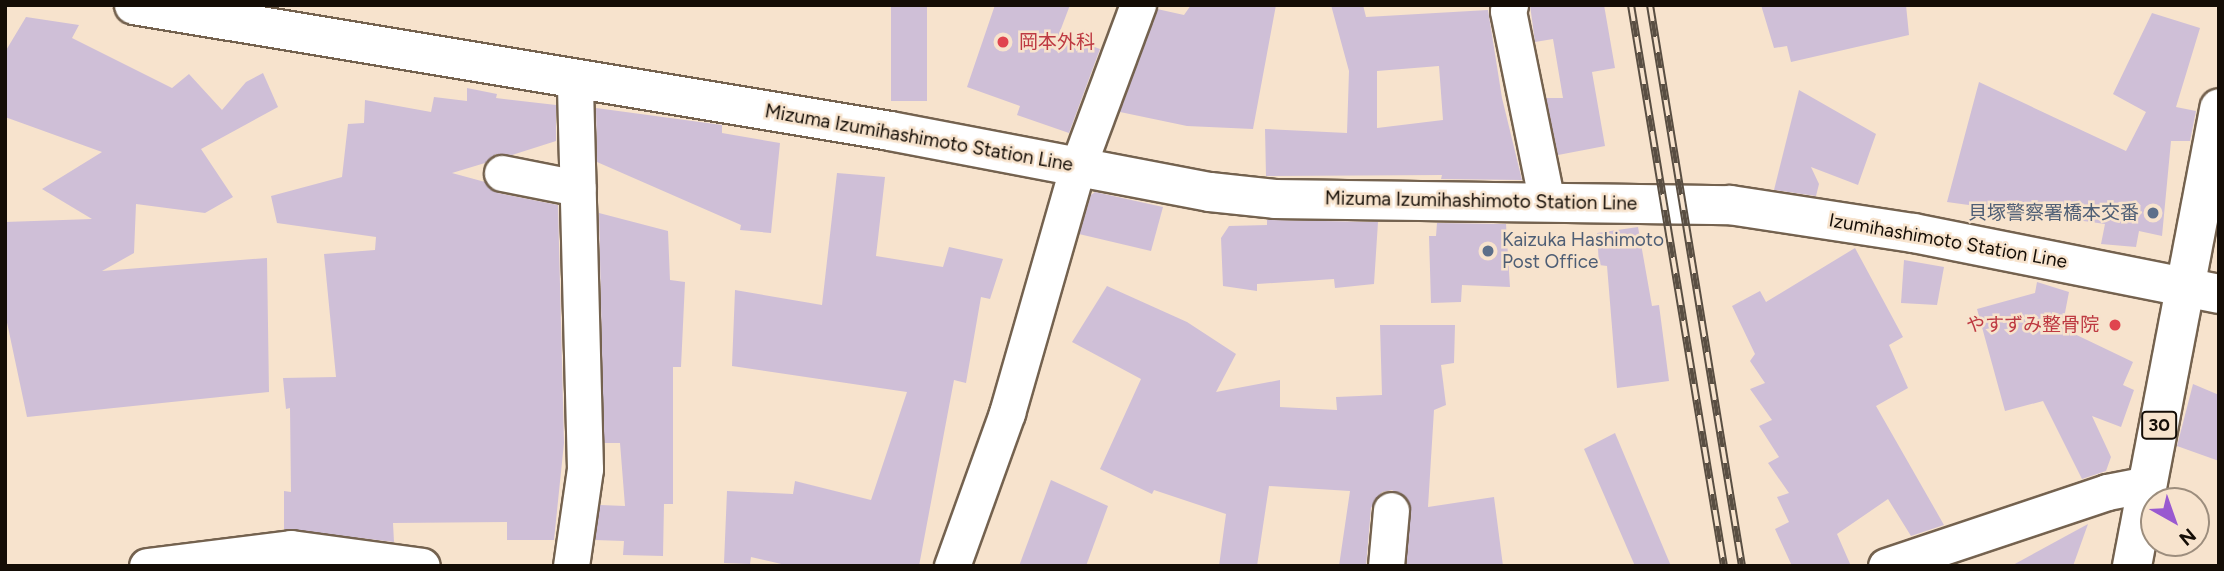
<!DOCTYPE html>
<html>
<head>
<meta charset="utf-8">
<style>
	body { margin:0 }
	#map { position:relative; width:2224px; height:571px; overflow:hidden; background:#f7e3cd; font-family:Figtree,"Noto Sans JP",sans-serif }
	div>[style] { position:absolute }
	.building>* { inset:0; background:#cfbfd7; transform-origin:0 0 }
	.roads { filter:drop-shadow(2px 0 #74624f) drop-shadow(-2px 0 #74624f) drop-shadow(0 2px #74624f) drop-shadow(0 -2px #74624f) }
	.minor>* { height:35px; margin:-17.5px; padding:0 17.5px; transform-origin:17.5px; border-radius:17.5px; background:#fff }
	.major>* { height:38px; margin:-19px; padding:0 19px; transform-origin:19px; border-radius:19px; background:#fff }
	.rail>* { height:8px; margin-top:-4px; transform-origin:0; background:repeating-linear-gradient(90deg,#f7e3cd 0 16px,#594e42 0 32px); box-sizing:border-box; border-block:2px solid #594e42 }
	.dots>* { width:19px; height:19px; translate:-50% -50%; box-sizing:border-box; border:4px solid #f7e3cd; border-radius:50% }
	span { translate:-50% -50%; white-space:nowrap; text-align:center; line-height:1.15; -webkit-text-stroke:5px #f7e3cd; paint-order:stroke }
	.shield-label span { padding:2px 5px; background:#f7e3cd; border:2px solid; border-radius:5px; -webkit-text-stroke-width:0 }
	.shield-label { font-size:18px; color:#140d06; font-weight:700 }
	.health-label { font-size:19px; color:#be3a42 }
	.left { translate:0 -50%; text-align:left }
	.right { translate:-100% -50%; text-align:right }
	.street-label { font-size:19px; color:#140d06 }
	.service-label { font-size:19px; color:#4e5e75 }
	.frame { position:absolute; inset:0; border:7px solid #140d06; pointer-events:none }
	.north { position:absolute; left:2140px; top:487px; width:70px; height:70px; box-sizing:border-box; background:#f7e3cd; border:2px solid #9c8d7d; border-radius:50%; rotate:140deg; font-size:19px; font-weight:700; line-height:28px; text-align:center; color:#140d06 }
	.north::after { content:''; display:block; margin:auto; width:24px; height:32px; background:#9959d0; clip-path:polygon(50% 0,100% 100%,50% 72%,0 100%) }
</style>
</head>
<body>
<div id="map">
	<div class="building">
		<div style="left:891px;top:5px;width:36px;height:96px"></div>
		<div style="clip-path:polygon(995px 5px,1070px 5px,1059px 34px,1100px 49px,1069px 133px,1017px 115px,1020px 106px,967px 87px)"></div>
		<div style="clip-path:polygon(1191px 5px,1276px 5px,1253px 129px,1187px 126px,1120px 112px,1157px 9px,1184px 15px)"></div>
		<div style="clip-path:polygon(evenodd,1331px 5px,1363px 5px,1366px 17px,1488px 10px,1502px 98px,1522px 180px,1441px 179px,1442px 175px,1266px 176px,1265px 129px,1347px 133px,1349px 71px,1331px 5px,1439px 66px,1443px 120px,1377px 128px,1377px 71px,1439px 66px)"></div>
		<div style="clip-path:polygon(1530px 5px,1604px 5px,1615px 68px,1592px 72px,1605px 146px,1558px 155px,1546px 98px,1563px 98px,1553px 39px,1535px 42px)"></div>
		<div style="clip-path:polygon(1761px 5px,1906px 5px,1909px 35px,1791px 62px,1787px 46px,1774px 48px)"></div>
		<div style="clip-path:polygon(2152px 13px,2200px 28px,2176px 107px,2196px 111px,2190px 141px,2171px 141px,2162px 236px,2139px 231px,2136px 247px,2101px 244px,2105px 224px,1947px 202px,1979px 82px,2126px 151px,2146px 112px,2113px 94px)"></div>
		<div style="clip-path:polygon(26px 17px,79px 25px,72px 38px,172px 88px,189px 74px,222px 110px,246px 82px,263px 73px,278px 107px,201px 149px,233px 197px,205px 213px,136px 204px,134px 253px,102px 271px,267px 258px,269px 392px,27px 417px,5px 313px,5px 222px,92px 219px,42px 189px,102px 152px,5px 117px,5px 52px)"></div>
		<div style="clip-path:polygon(467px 88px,497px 94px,496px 98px,556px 105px,556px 141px,512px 155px,496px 154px,485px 163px,452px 173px,485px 182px,498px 193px,558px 205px,564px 443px,554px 540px,507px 540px,507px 522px,393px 523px,394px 542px,284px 529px,284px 491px,291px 492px,290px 408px,286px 409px,283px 378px,336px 377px,324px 254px,375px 250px,376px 237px,277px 223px,271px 196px,342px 177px,348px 124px,364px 123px,365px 100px,431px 112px,434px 97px,467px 101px)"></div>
		<div style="clip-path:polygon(1799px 90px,1876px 134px,1858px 185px,1811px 167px,1819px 184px,1816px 196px,1774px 190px)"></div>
		<div style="clip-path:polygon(596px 108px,722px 125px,722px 133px,780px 143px,771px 233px,740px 230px,741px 225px,597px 162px)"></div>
		<div style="clip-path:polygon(837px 173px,885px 177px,876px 256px,943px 267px,949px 247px,1003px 259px,990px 299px,981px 297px,966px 383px,954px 380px,919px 566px,790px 566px,751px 557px,750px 564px,724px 563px,727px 491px,793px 494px,795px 481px,871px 500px,907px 392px,732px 366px,735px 290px,822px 305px)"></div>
		<div style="clip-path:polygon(1095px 192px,1163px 207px,1151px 251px,1079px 234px,1091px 195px)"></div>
		<div style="clip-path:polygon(599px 213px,668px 231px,670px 280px,685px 282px,681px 367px,673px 367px,673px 504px,664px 504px,663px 556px,623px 555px,624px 541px,595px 540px,600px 505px,625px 506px,620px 443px,604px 443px)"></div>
		<div style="clip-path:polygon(1267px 220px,1378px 222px,1374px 284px,1335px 288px,1334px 279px,1257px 284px,1257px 291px,1223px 286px,1221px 238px,1229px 226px,1267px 225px)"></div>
		<div style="clip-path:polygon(1437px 223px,1506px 224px,1510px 287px,1462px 285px,1461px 302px,1431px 303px,1429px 236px,1436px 236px)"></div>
		<div style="clip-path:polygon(1638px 227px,1652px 306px,1659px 305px,1669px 381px,1617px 388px,1607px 266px,1599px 265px,1597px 233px)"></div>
		<div style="clip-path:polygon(1855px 248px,1903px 337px,1889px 345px,1908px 388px,1876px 406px,1944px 525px,1911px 536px,1888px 499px,1837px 534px,1851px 566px,1792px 566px,1775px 529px,1789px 522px,1777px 497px,1789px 493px,1768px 463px,1779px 457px,1759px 426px,1772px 420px,1750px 389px,1765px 383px,1750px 361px,1755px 354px,1732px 306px,1760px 291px,1766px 302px)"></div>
		<div style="clip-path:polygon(1904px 260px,1944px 267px,1937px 305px,1901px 303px)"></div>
		<div style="clip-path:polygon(2037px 282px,2069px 292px,2062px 328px,2133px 362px,2123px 385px,2134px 390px,2121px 427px,2092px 416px,2111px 457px,2106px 471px,2082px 479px,2043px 401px,2005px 411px,1977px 309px,2035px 293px)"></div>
		<div style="clip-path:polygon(1107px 286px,1187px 322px,1236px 354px,1216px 392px,1280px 380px,1280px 407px,1337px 410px,1336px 397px,1382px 395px,1380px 325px,1455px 325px,1454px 363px,1441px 365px,1446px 405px,1434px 410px,1428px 507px,1494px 497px,1503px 566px,1406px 566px,1409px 502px,1392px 490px,1382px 492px,1371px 508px,1366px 566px,1339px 566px,1350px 491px,1269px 486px,1257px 566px,1219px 566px,1226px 514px,1154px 490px,1152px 494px,1100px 469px,1141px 379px,1072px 342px)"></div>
		<div style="clip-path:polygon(2193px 384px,2219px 395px,2219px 461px,2177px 446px)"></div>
		<div style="clip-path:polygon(1615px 433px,1671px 566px,1635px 566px,1584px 449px)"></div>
		<div style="clip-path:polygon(1051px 480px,1108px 506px,1086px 566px,1019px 566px)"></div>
		<div style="clip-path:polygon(2088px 524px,2073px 566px,2011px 566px)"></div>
	</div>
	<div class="roads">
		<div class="minor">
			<div style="left:1510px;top:5px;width:6px;rotate:108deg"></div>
			<div style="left:1508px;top:11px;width:195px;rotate:78.5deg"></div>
			<div style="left:502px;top:173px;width:77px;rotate:11.2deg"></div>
			<div style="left:147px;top:566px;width:145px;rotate:-7.1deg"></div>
			<div style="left:291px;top:548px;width:132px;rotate:7.8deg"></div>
			<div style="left:571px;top:566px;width:98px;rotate:-81.8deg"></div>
			<div style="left:585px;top:469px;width:391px;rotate:-91.5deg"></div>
			<div style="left:952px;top:566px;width:163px;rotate:-70.2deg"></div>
			<div style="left:1007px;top:413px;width:257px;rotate:-74deg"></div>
			<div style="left:1078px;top:166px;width:172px;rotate:-69.6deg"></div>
			<div style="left:1386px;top:566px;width:56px;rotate:-84.9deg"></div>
			<div style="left:1886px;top:566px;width:233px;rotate:-18.5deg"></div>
			<div style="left:2107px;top:492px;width:42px;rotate:-11deg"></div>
		</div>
		<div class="major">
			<div style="left:134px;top:5px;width:766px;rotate:9.46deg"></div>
			<div style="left:890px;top:131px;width:326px;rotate:10.8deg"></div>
			<div style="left:1210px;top:192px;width:65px;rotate:6.1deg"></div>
			<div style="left:1275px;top:199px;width:455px;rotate:0.8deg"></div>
			<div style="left:1730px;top:205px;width:186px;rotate:8.7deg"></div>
			<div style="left:1914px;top:233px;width:311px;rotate:11.3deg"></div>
			<div style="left:2132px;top:566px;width:466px;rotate:-79.2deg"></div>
		</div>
	</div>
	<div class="rail">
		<div style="left:1631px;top:5px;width:569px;rotate:80.59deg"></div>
		<div style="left:1650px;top:5px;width:568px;rotate:80.69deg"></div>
	</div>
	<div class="dots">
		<div style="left:1003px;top:42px;background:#e0444e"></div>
		<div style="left:2153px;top:213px;background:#5c6f8a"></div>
		<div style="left:1488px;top:251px;background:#5c6f8a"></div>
		<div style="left:2115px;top:325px;background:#e0444e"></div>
	</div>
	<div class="shield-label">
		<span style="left:2159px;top:425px">30</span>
	</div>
	<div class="health-label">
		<span class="left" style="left:1019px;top:42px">岡本外科</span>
		<span class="right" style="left:2099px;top:325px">やすずみ整骨院</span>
	</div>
	<div class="street-label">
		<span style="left:919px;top:138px;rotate:10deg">Mizuma Izumihashimoto Station Line</span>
		<span style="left:1481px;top:201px;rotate:1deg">Mizuma Izumihashimoto Station Line</span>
		<span style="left:1948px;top:241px;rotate:10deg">Izumihashimoto Station Line</span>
	</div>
	<div class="service-label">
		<span class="right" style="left:2139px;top:213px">貝塚警察署橋本交番</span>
		<span class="left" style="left:1502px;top:251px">Kaizuka Hashimoto<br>Post Office</span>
	</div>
	<div class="frame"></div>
	<div class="north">N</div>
</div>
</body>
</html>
